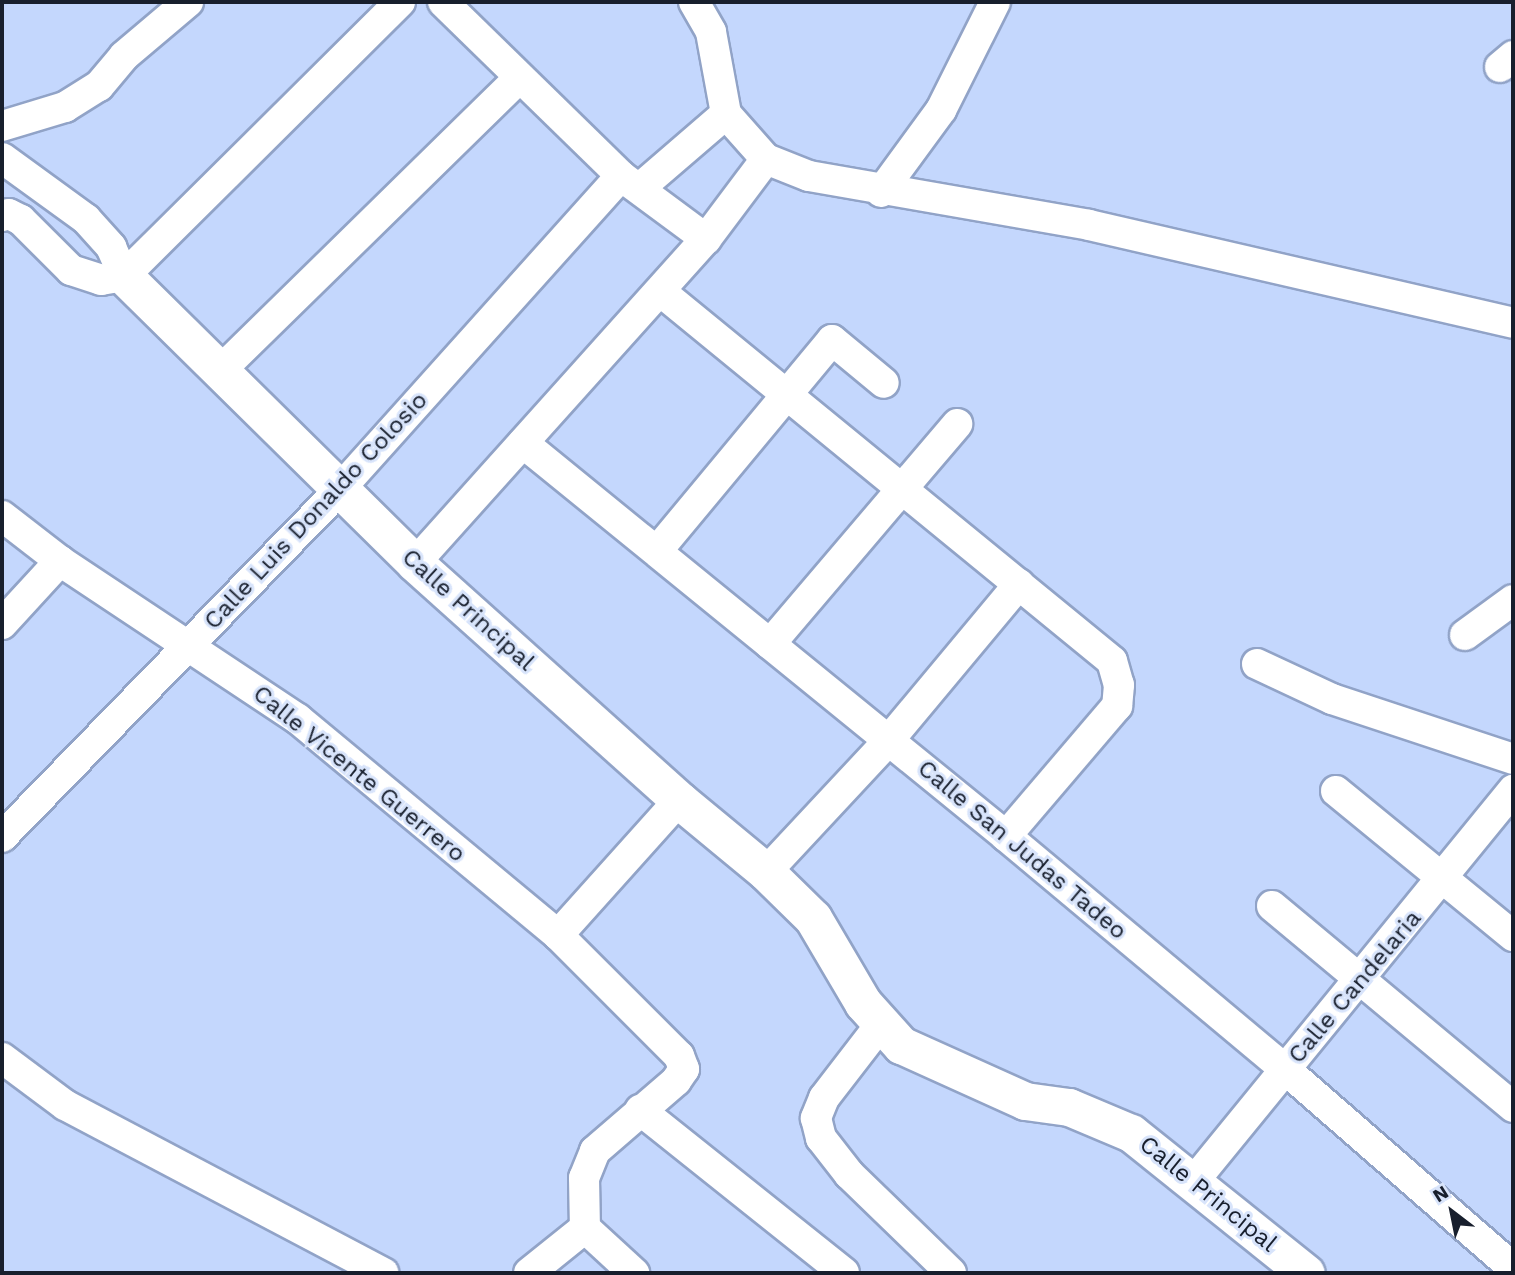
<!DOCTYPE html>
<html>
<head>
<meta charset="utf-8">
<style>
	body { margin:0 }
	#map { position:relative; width:1515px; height:1275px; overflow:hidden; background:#c4d7fd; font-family:"Work Sans",sans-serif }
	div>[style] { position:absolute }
	.roads { filter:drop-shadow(2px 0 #91a3c7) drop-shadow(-2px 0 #91a3c7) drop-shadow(0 2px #91a3c7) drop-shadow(0 -2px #91a3c7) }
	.minor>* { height:30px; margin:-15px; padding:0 15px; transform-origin:15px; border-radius:15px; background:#fff }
	.tertiary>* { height:37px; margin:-18.5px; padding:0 18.5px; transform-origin:18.5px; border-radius:18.5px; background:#fff }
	span { translate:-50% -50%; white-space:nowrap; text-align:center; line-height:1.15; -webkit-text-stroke:6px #d8e4fb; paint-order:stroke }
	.street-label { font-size:24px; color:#181f2d }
	.frame { position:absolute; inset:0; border:4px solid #181f2d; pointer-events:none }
	.north { position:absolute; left:1417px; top:1177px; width:70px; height:70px; -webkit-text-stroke:5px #d8e4fb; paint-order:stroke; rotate:328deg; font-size:19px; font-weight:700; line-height:28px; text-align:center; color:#181f2d }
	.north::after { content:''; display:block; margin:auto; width:24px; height:32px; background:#181f2d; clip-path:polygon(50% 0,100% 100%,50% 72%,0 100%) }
</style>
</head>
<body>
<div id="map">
	<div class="roads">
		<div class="minor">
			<div style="left:443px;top:2px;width:249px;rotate:44.3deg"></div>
			<div style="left:621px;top:176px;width:106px;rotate:36.5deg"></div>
			<div style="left:694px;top:2px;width:34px;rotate:60deg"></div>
			<div style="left:711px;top:32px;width:83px;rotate:79.6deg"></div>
			<div style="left:726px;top:114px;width:60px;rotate:48.4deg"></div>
			<div style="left:766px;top:159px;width:46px;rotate:21.6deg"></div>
			<div style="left:809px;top:176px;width:284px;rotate:9.9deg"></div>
			<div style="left:1089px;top:225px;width:435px;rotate:13deg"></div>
			<div style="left:1500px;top:67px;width:17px;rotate:-40deg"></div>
			<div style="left:2px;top:126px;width:66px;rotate:-16.8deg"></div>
			<div style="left:65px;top:107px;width:40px;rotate:-32deg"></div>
			<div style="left:99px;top:86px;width:39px;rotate:-50deg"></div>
			<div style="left:124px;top:56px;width:84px;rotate:-40.2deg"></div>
			<div style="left:2px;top:158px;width:104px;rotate:36deg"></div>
			<div style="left:86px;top:219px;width:38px;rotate:48deg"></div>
			<div style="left:111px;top:247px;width:32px;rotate:66deg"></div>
			<div style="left:641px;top:187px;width:112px;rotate:-40.7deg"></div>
			<div style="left:881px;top:192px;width:102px;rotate:-53.8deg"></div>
			<div style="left:941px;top:110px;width:121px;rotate:-63.4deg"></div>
			<div style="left:2px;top:216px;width:7px;rotate:-16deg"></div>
			<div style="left:9px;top:214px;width:13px;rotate:27deg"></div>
			<div style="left:21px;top:220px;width:71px;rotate:45deg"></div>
			<div style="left:71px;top:270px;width:32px;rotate:18deg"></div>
			<div style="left:101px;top:280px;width:23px;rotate:-10deg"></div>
			<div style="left:124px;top:276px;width:389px;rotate:-44.8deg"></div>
			<div style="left:660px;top:291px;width:584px;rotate:39.3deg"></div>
			<div style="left:1112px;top:661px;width:25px;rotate:74deg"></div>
			<div style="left:1119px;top:685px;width:21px;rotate:95deg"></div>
			<div style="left:1117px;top:706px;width:171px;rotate:130.5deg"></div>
			<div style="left:220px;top:371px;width:419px;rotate:-44.4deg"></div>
			<div style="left:523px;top:443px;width:623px;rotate:39.13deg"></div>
			<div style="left:1006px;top:836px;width:365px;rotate:39.9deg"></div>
			<div style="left:1286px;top:1070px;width:301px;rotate:41.1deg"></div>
			<div style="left:2px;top:516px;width:73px;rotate:37.8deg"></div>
			<div style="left:60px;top:561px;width:286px;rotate:33.6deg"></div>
			<div style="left:298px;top:719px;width:338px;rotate:39.7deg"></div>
			<div style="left:558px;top:935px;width:171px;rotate:45deg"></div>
			<div style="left:679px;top:1056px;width:14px;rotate:69deg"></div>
			<div style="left:684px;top:1069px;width:14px;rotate:124deg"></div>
			<div style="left:676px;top:1081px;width:107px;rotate:139.2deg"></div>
			<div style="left:595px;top:1151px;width:29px;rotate:112deg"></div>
			<div style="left:584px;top:1178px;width:50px;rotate:88.9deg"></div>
			<div style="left:585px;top:1228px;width:67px;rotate:42.6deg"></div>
			<div style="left:657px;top:551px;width:274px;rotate:-50.3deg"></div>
			<div style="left:832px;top:340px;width:67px;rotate:39.6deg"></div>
			<div style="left:415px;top:563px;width:435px;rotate:-48.1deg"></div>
			<div style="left:706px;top:239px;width:100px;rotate:-53.1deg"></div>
			<div style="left:2px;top:624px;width:86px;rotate:-47.4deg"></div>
			<div style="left:1465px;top:635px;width:59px;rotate:-36.1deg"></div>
			<div style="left:770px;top:644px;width:289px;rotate:-49.6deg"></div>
			<div style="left:1257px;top:664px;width:83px;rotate:25deg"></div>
			<div style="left:1332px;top:699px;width:191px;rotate:18.3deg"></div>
			<div style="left:1336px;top:791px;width:229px;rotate:39.3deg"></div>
			<div style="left:2px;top:837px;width:484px;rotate:-45.8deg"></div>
			<div style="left:339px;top:490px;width:422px;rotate:-48.1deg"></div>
			<div style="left:766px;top:872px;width:180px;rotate:-47deg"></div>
			<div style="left:889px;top:740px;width:203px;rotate:-50.2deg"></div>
			<div style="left:1272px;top:906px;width:314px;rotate:39.8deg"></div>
			<div style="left:558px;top:935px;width:181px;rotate:-48.1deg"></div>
			<div style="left:881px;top:1024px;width:93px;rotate:127.6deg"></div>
			<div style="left:824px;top:1098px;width:22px;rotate:112deg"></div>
			<div style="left:816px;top:1118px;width:21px;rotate:76deg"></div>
			<div style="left:821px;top:1138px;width:46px;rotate:52.1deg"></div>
			<div style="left:849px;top:1174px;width:142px;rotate:44.1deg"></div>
			<div style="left:2px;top:1058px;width:79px;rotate:36.7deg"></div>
			<div style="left:65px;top:1105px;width:360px;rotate:27.8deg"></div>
			<div style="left:640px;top:1110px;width:261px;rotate:38.6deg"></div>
			<div style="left:1194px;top:1181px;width:505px;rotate:-50.79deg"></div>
			<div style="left:529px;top:1273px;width:72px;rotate:-38.8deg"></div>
		</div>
		<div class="tertiary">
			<div style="left:124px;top:276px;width:409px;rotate:44.6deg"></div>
			<div style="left:415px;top:563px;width:355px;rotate:41.9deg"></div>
			<div style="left:679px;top:800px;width:113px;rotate:39.6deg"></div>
			<div style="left:766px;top:872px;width:66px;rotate:44.4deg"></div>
			<div style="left:813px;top:918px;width:99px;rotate:59.5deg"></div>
			<div style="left:863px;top:1003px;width:57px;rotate:47.9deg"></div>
			<div style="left:901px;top:1045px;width:136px;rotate:24.3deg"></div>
			<div style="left:1025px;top:1101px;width:44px;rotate:7.8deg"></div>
			<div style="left:1069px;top:1107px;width:67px;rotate:22.8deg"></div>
			<div style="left:1131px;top:1133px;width:224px;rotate:38.7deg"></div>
		</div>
	</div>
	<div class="street-label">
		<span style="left:316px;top:511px;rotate:-47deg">Calle Luis Donaldo Colosio</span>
		<span style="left:468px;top:610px;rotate:42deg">Calle Principal</span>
		<span style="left:359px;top:774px;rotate:39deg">Calle Vicente Guerrero</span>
		<span style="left:1022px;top:850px;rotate:40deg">Calle San Judas Tadeo</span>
		<span style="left:1355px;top:987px;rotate:-50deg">Calle Candelaria</span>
		<span style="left:1208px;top:1194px;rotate:39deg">Calle Principal</span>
	</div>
	<div class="frame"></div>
	<div class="north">N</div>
</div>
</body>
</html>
